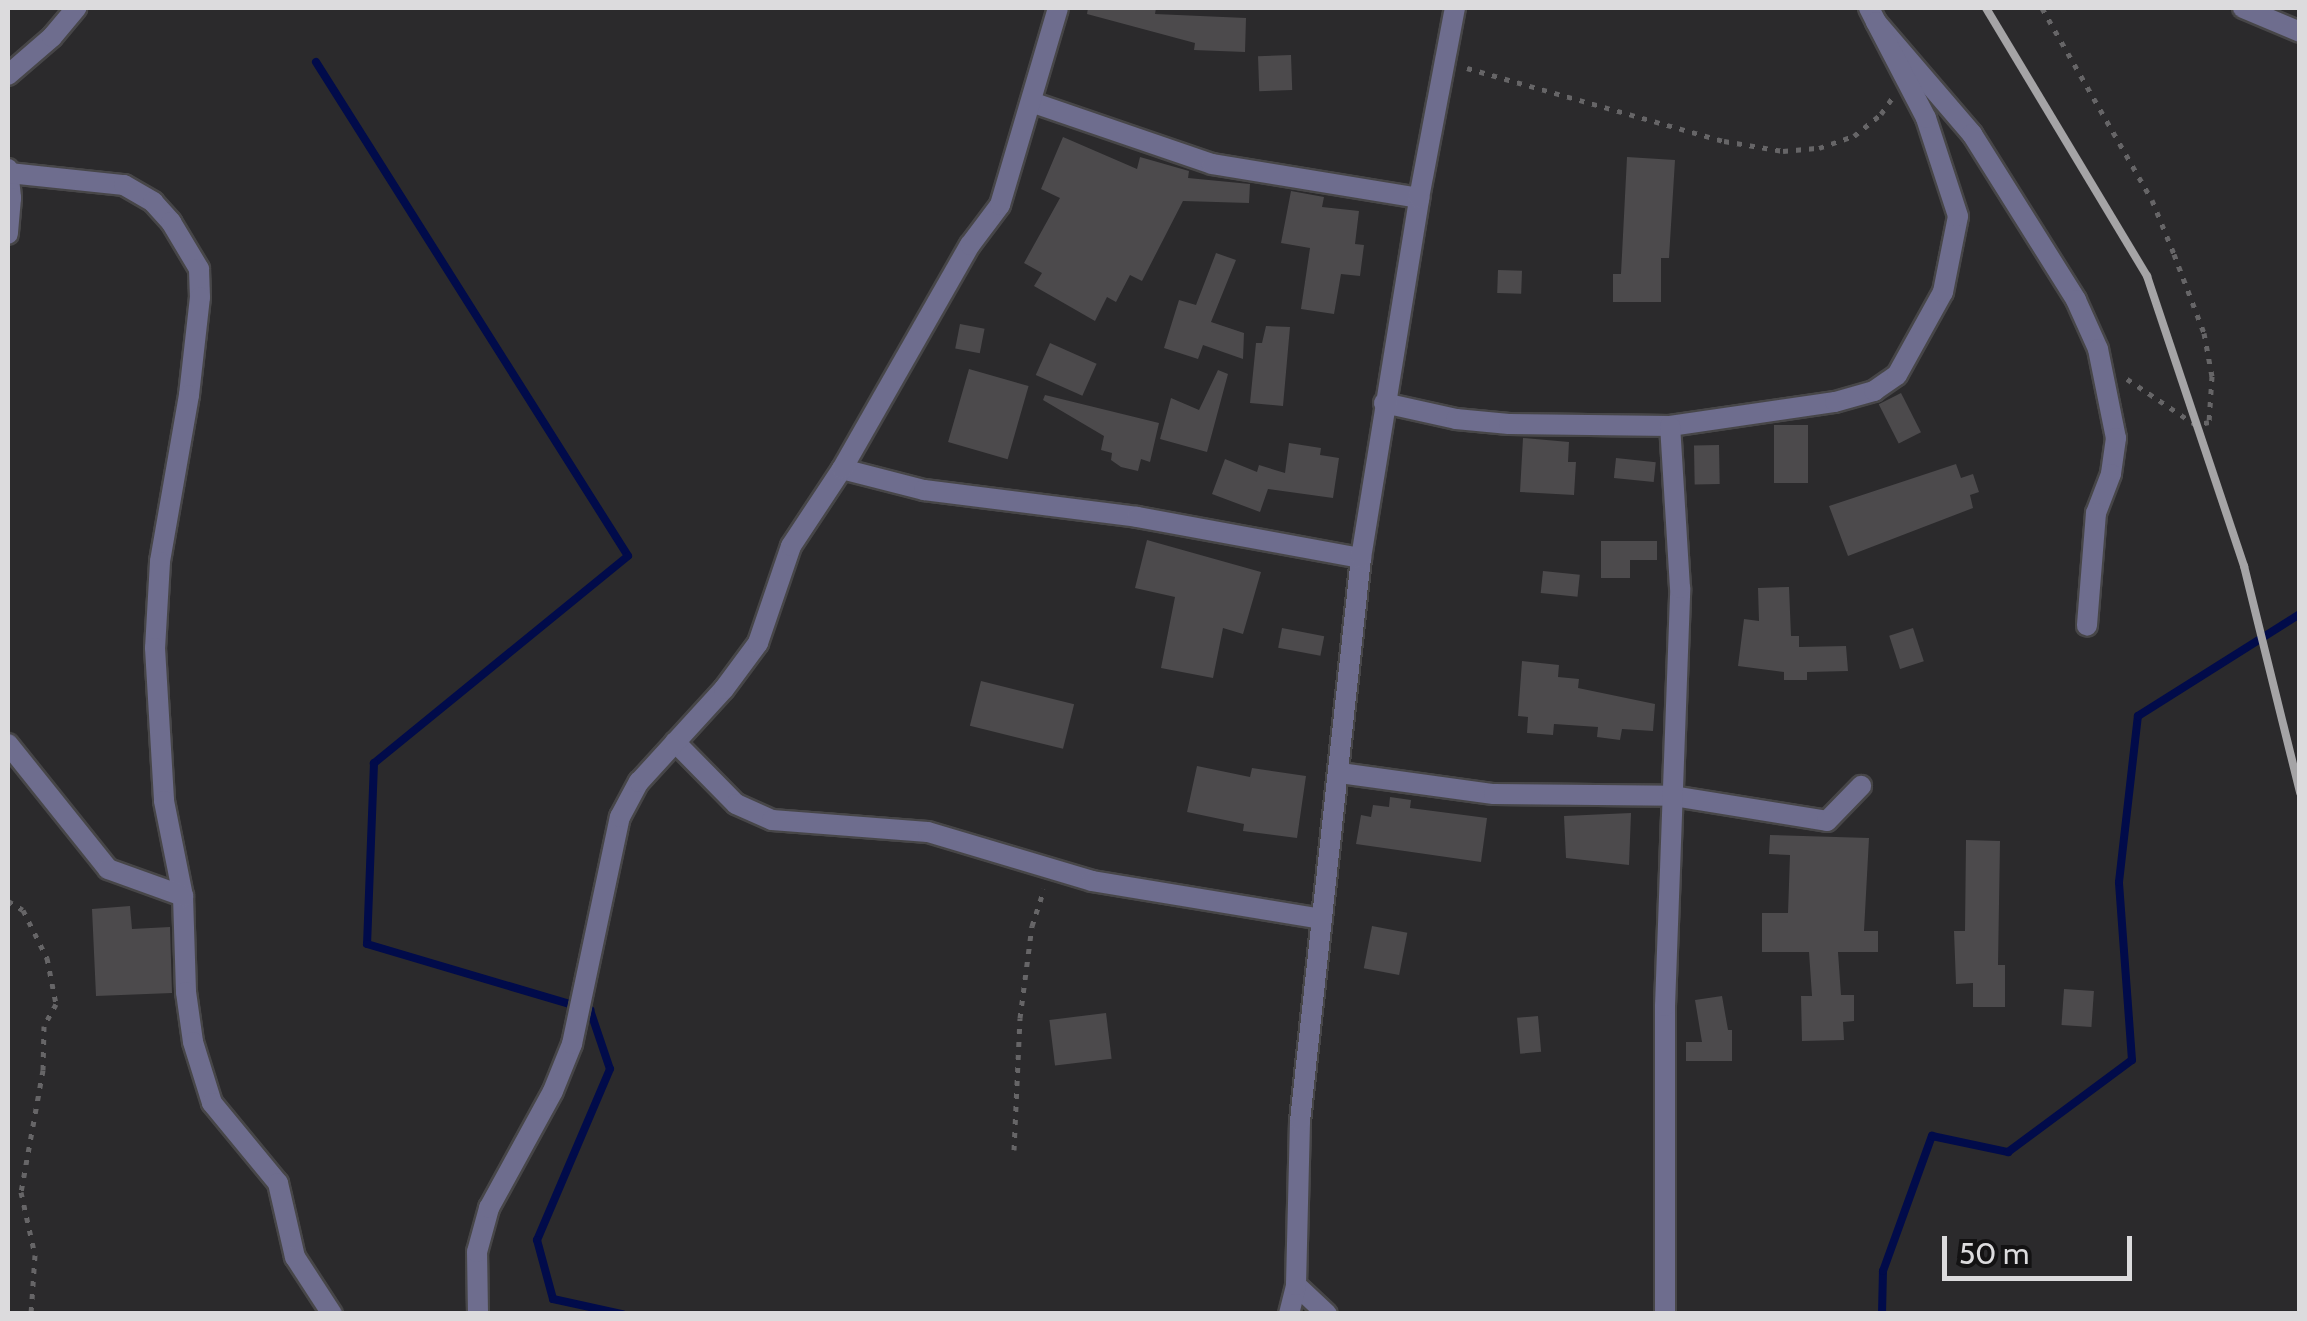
<!DOCTYPE html>
<html>
<head>
<meta charset="utf-8">
<style>
	body { margin:0 }
	#map { position:relative; width:2307px; height:1321px; overflow:hidden; background:#2b2a2c; font-family:Cabin,sans-serif }
	div>[style] { position:absolute }
	.stream>* { height:8px; margin:-4px; padding:0 4px; transform-origin:4px; border-radius:4px; background:#010b4a }
	.building>* { inset:0; background:#4c4a4c; transform-origin:0 0 }
	.path>* { height:5px; margin-top:-2.5px; transform-origin:0; background:repeating-linear-gradient(90deg,#666567 0 5px,transparent 0 13px) }
	.roads { filter:drop-shadow(2px 0 #474648) drop-shadow(-2px 0 #474648) drop-shadow(0 2px #474648) drop-shadow(0 -2px #474648) }
	.minor>* { height:20px; margin:-10px; padding:0 10px; transform-origin:10px; border-radius:10px; background:#6e6d8e }
	.rail>* { height:8px; margin:-4px; padding:0 4px; transform-origin:4px; border-radius:4px; background:#a5a4a6 }
	span { translate:-50% -50%; white-space:nowrap; text-align:center; line-height:1.15; -webkit-text-stroke:9px #131213; paint-order:stroke }
	.frame { position:absolute; inset:0; border:10px solid #dcdbdd; pointer-events:none }
	.scale { position:absolute; left:1942px; top:1236px; width:190px; height:45px; box-sizing:border-box; border:5px solid #dcdbdd; border-top:0; padding-left:12px; font-size:30px; line-height:35px; white-space:nowrap; color:#dcdbdd; -webkit-text-stroke:8px #131213; paint-order:stroke }
</style>
</head>
<body>
<div id="map">
	<div class="stream">
		<div style="left:316px;top:62px;width:584px;rotate:57.72deg"></div>
		<div style="left:628px;top:556px;width:328px;rotate:140.8deg"></div>
		<div style="left:374px;top:763px;width:181px;rotate:92.2deg"></div>
		<div style="left:367px;top:944px;width:233px;rotate:16.5deg"></div>
		<div style="left:590px;top:1010px;width:62px;rotate:71.3deg"></div>
		<div style="left:610px;top:1069px;width:186px;rotate:113.1deg"></div>
		<div style="left:537px;top:1240px;width:61px;rotate:74.8deg"></div>
		<div style="left:553px;top:1299px;width:71px;rotate:12.3deg"></div>
		<div style="left:1882px;top:1314px;width:43px;rotate:-88.7deg"></div>
		<div style="left:1883px;top:1271px;width:144px;rotate:-70.1deg"></div>
		<div style="left:1932px;top:1136px;width:78px;rotate:11.9deg"></div>
		<div style="left:2008px;top:1152px;width:154px;rotate:-36.6deg"></div>
		<div style="left:2132px;top:1060px;width:178px;rotate:-94.2deg"></div>
		<div style="left:2119px;top:882px;width:167px;rotate:-83.5deg"></div>
		<div style="left:2138px;top:716px;width:191px;rotate:-32.2deg"></div>
	</div>
	<div class="building">
		<div style="clip-path:polygon(1088px 8px,1156px 8px,1155px 14px,1246px 18px,1245px 52px,1194px 50px,1195px 43px,1087px 14px)"></div>
		<div style="left:1291px;top:55px;width:35px;height:33px;rotate:88deg"></div>
		<div style="clip-path:polygon(1063px 137px,1137px 169px,1140px 157px,1189px 171px,1188px 178px,1250px 184px,1249px 203px,1183px 201px,1142px 281px,1130px 275px,1116px 302px,1107px 297px,1095px 321px,1034px 286px,1042px 273px,1024px 263px,1060px 198px,1041px 189px)"></div>
		<div style="clip-path:polygon(1627px 157px,1675px 160px,1669px 258px,1661px 258px,1661px 302px,1613px 302px,1613px 274px,1621px 274px)"></div>
		<div style="clip-path:polygon(1291px 191px,1324px 197px,1322px 207px,1359px 211px,1355px 244px,1364px 245px,1360px 276px,1341px 274px,1334px 314px,1301px 309px,1310px 248px,1281px 243px)"></div>
		<div style="clip-path:polygon(1216px 253px,1236px 260px,1211px 322px,1244px 333px,1243px 359px,1203px 345px,1198px 359px,1164px 348px,1179px 300px,1196px 305px)"></div>
		<div style="left:1498px;top:270px;width:24px;height:23px;rotate:2deg"></div>
		<div style="left:960px;top:324px;width:25px;height:25px;rotate:11deg"></div>
		<div style="clip-path:polygon(1266px 326px,1290px 327px,1283px 406px,1250px 403px,1256px 343px,1262px 343px)"></div>
		<div style="left:1050px;top:343px;width:51px;height:35px;rotate:24deg"></div>
		<div style="left:969px;top:369px;width:62px;height:76px;rotate:16deg"></div>
		<div style="clip-path:polygon(1218px 370px,1228px 374px,1207px 452px,1160px 439px,1171px 398px,1199px 410px)"></div>
		<div style="left:1901px;top:393px;width:44px;height:25px;rotate:63deg"></div>
		<div style="clip-path:polygon(1045px 395px,1159px 423px,1150px 462px,1141px 459px,1138px 471px,1121px 467px,1111px 460px,1112px 453px,1101px 450px,1104px 436px,1043px 400px)"></div>
		<div style="left:1774px;top:425px;width:34px;height:58px"></div>
		<div style="clip-path:polygon(1523px 438px,1569px 442px,1568px 462px,1576px 462px,1574px 495px,1520px 492px)"></div>
		<div style="clip-path:polygon(1289px 443px,1321px 448px,1320px 455px,1339px 458px,1333px 498px,1268px 489px,1260px 512px,1212px 494px,1225px 459px,1257px 472px,1259px 465px,1285px 473px)"></div>
		<div style="left:1719px;top:445px;width:39px;height:25px;rotate:89deg"></div>
		<div style="left:1616px;top:458px;width:40px;height:20px;rotate:6deg"></div>
		<div style="clip-path:polygon(1956px 464px,1961px 478px,1973px 474px,1979px 492px,1970px 495px,1973px 508px,1848px 556px,1829px 506px)"></div>
		<div style="clip-path:polygon(1147px 540px,1261px 572px,1243px 634px,1223px 628px,1213px 678px,1161px 668px,1175px 597px,1135px 588px)"></div>
		<div style="clip-path:polygon(1601px 541px,1657px 541px,1657px 560px,1630px 560px,1630px 578px,1601px 578px)"></div>
		<div style="left:1543px;top:571px;width:37px;height:22px;rotate:6deg"></div>
		<div style="clip-path:polygon(1789px 587px,1791px 636px,1799px 636px,1799px 647px,1846px 646px,1848px 671px,1807px 672px,1807px 680px,1784px 680px,1784px 672px,1738px 666px,1744px 619px,1759px 621px,1758px 588px)"></div>
		<div style="left:1282px;top:628px;width:43px;height:20px;rotate:11deg"></div>
		<div style="left:1913px;top:628px;width:35px;height:25px;rotate:72deg"></div>
		<div style="clip-path:polygon(1522px 661px,1559px 665px,1558px 677px,1579px 679px,1578px 688px,1655px 704px,1653px 731px,1622px 729px,1620px 740px,1597px 737px,1598px 727px,1554px 724px,1553px 735px,1527px 733px,1528px 717px,1518px 716px)"></div>
		<div style="left:981px;top:681px;width:96px;height:46px;rotate:14deg"></div>
		<div style="clip-path:polygon(1197px 766px,1250px 777px,1252px 768px,1306px 776px,1297px 838px,1243px 831px,1244px 824px,1187px 812px)"></div>
		<div style="clip-path:polygon(1390px 797px,1411px 800px,1410px 808px,1487px 818px,1481px 862px,1356px 844px,1361px 815px,1371px 817px,1373px 805px,1389px 807px)"></div>
		<div style="clip-path:polygon(1631px 813px,1629px 865px,1566px 858px,1564px 816px)"></div>
		<div style="clip-path:polygon(1770px 835px,1869px 838px,1864px 931px,1878px 931px,1878px 952px,1838px 952px,1841px 995px,1854px 995px,1854px 1021px,1843px 1022px,1844px 1040px,1802px 1041px,1801px 996px,1812px 996px,1809px 952px,1762px 952px,1762px 913px,1788px 913px,1790px 855px,1769px 854px)"></div>
		<div style="clip-path:polygon(1966px 840px,2000px 841px,1998px 965px,2005px 965px,2005px 1007px,1973px 1007px,1973px 983px,1956px 984px,1954px 931px,1965px 931px)"></div>
		<div style="clip-path:polygon(130px 906px,132px 929px,170px 927px,172px 993px,96px 996px,92px 909px)"></div>
		<div style="left:1372px;top:926px;width:36px;height:43px;rotate:11deg"></div>
		<div style="left:2064px;top:989px;width:30px;height:36px;rotate:4deg"></div>
		<div style="clip-path:polygon(1722px 996px,1728px 1030px,1732px 1030px,1732px 1061px,1686px 1061px,1686px 1042px,1702px 1042px,1695px 1000px)"></div>
		<div style="left:1106px;top:1013px;width:46px;height:57px;rotate:83deg"></div>
		<div style="left:1538px;top:1016px;width:36px;height:21px;rotate:85deg"></div>
	</div>
	<div class="path">
		<div style="left:2042px;top:8px;width:221px;rotate:60.2deg"></div>
		<div style="left:2152px;top:200px;width:58px;rotate:67.8deg"></div>
		<div style="left:2174px;top:254px;width:85px;rotate:69.2deg"></div>
		<div style="left:2204px;top:333px;width:44px;rotate:79.5deg"></div>
		<div style="left:2212px;top:376px;width:46px;rotate:93.7deg"></div>
		<div style="left:2209px;top:422px;width:13px;rotate:167deg"></div>
		<div style="left:2196px;top:425px;width:83px;rotate:-146.3deg"></div>
		<div style="left:1467px;top:68px;width:267px;rotate:15.9deg"></div>
		<div style="left:1724px;top:141px;width:60px;rotate:9.6deg"></div>
		<div style="left:1783px;top:151px;width:36px;rotate:-5deg"></div>
		<div style="left:1819px;top:148px;width:37px;rotate:-19deg"></div>
		<div style="left:1854px;top:136px;width:35px;rotate:-39deg"></div>
		<div style="left:1881px;top:114px;width:19px;rotate:-55deg"></div>
		<div style="left:8px;top:901px;width:17px;rotate:31deg"></div>
		<div style="left:23px;top:910px;width:54px;rotate:63.4deg"></div>
		<div style="left:47px;top:958px;width:47px;rotate:78.9deg"></div>
		<div style="left:56px;top:1004px;width:25px;rotate:119deg"></div>
		<div style="left:44px;top:1026px;width:44px;rotate:91.3deg"></div>
		<div style="left:43px;top:1070px;width:124px;rotate:100.2deg"></div>
		<div style="left:21px;top:1192px;width:65px;rotate:77.5deg"></div>
		<div style="left:35px;top:1255px;width:59px;rotate:93.9deg"></div>
		<div style="left:1014px;top:1150px;width:132px;rotate:-87.4deg"></div>
		<div style="left:1020px;top:1018px;width:93px;rotate:-82.6deg"></div>
		<div style="left:1032px;top:926px;width:39px;rotate:-72deg"></div>
	</div>
	<div class="roads">
		<div class="minor">
			<div style="left:1869px;top:8px;width:16px;rotate:63deg"></div>
			<div style="left:1876px;top:22px;width:148px;rotate:49.4deg"></div>
			<div style="left:1972px;top:134px;width:196px;rotate:57.9deg"></div>
			<div style="left:2076px;top:300px;width:54px;rotate:65.8deg"></div>
			<div style="left:2098px;top:349px;width:91px;rotate:78.6deg"></div>
			<div style="left:2116px;top:438px;width:36px;rotate:98deg"></div>
			<div style="left:2111px;top:474px;width:42px;rotate:111deg"></div>
			<div style="left:2096px;top:513px;width:113px;rotate:94.6deg"></div>
			<div style="left:2243px;top:8px;width:62px;rotate:22.8deg"></div>
			<div style="left:8px;top:75px;width:58px;rotate:-40.8deg"></div>
			<div style="left:52px;top:37px;width:38px;rotate:-50deg"></div>
			<div style="left:1031px;top:102px;width:191px;rotate:18.9deg"></div>
			<div style="left:1212px;top:164px;width:210px;rotate:9.3deg"></div>
			<div style="left:8px;top:169px;width:29px;rotate:84deg"></div>
			<div style="left:11px;top:198px;width:36px;rotate:95deg"></div>
			<div style="left:9px;top:173px;width:116px;rotate:6deg"></div>
			<div style="left:124px;top:185px;width:34px;rotate:30deg"></div>
			<div style="left:153px;top:202px;width:27px;rotate:48deg"></div>
			<div style="left:171px;top:222px;width:55px;rotate:59.2deg"></div>
			<div style="left:199px;top:269px;width:28px;rotate:88deg"></div>
			<div style="left:200px;top:297px;width:99px;rotate:96.4deg"></div>
			<div style="left:189px;top:395px;width:169px;rotate:99.9deg"></div>
			<div style="left:160px;top:562px;width:86px;rotate:93.3deg"></div>
			<div style="left:155px;top:648px;width:153px;rotate:86.6deg"></div>
			<div style="left:164px;top:801px;width:97px;rotate:78.7deg"></div>
			<div style="left:183px;top:896px;width:96px;rotate:88.2deg"></div>
			<div style="left:186px;top:992px;width:50px;rotate:82deg"></div>
			<div style="left:193px;top:1042px;width:64px;rotate:72.7deg"></div>
			<div style="left:212px;top:1103px;width:104px;rotate:50.5deg"></div>
			<div style="left:278px;top:1183px;width:76px;rotate:77.1deg"></div>
			<div style="left:295px;top:1257px;width:68px;rotate:57deg"></div>
			<div style="left:1384px;top:403px;width:74px;rotate:12.5deg"></div>
			<div style="left:1456px;top:419px;width:53px;rotate:5.4deg"></div>
			<div style="left:1509px;top:424px;width:161px;rotate:0.7deg"></div>
			<div style="left:1670px;top:426px;width:167px;rotate:-8.3deg"></div>
			<div style="left:1835px;top:402px;width:41px;rotate:-15.8deg"></div>
			<div style="left:1874px;top:391px;width:28px;rotate:-35deg"></div>
			<div style="left:1897px;top:375px;width:95px;rotate:-61deg"></div>
			<div style="left:1943px;top:292px;width:77px;rotate:-78.8deg"></div>
			<div style="left:1958px;top:216px;width:103px;rotate:-108.1deg"></div>
			<div style="left:1926px;top:118px;width:108px;rotate:-117.5deg"></div>
			<div style="left:842px;top:469px;width:85px;rotate:14.4deg"></div>
			<div style="left:924px;top:490px;width:215px;rotate:7.2deg"></div>
			<div style="left:1137px;top:517px;width:228px;rotate:10.4deg"></div>
			<div style="left:675px;top:742px;width:87px;rotate:45.5deg"></div>
			<div style="left:736px;top:804px;width:39px;rotate:24deg"></div>
			<div style="left:772px;top:820px;width:156px;rotate:4.4deg"></div>
			<div style="left:928px;top:832px;width:171px;rotate:16.6deg"></div>
			<div style="left:1092px;top:881px;width:233px;rotate:9.4deg"></div>
			<div style="left:8px;top:744px;width:160px;rotate:51.3deg"></div>
			<div style="left:108px;top:869px;width:80px;rotate:19.8deg"></div>
			<div style="left:1340px;top:773px;width:155px;rotate:7.8deg"></div>
			<div style="left:1494px;top:794px;width:179px;rotate:0.6deg"></div>
			<div style="left:1673px;top:796px;width:156px;rotate:9.2deg"></div>
			<div style="left:1827px;top:821px;width:49px;rotate:-45.8deg"></div>
			<div style="left:1296px;top:1285px;width:42px;rotate:43.1deg"></div>
			<div style="left:478px;top:1314px;width:62px;rotate:-90.9deg"></div>
			<div style="left:477px;top:1252px;width:46px;rotate:-74.7deg"></div>
			<div style="left:489px;top:1208px;width:133px;rotate:-61.3deg"></div>
			<div style="left:553px;top:1091px;width:51px;rotate:-68deg"></div>
			<div style="left:572px;top:1044px;width:232px;rotate:-78.1deg"></div>
			<div style="left:620px;top:817px;width:40px;rotate:-62deg"></div>
			<div style="left:639px;top:782px;width:126px;rotate:-47.6deg"></div>
			<div style="left:724px;top:689px;width:57px;rotate:-53.5deg"></div>
			<div style="left:758px;top:643px;width:102px;rotate:-71.2deg"></div>
			<div style="left:791px;top:546px;width:92px;rotate:-56.5deg"></div>
			<div style="left:842px;top:469px;width:258px;rotate:-60.3deg"></div>
			<div style="left:970px;top:245px;width:50px;rotate:-53.1deg"></div>
			<div style="left:1000px;top:205px;width:205px;rotate:-73.6deg"></div>
			<div style="left:1289px;top:1314px;width:30px;rotate:-76deg"></div>
			<div style="left:1296px;top:1285px;width:164px;rotate:-88.6deg"></div>
			<div style="left:1300px;top:1121px;width:566px;rotate:-83.82deg"></div>
			<div style="left:1361px;top:558px;width:365px;rotate:-80.8deg"></div>
			<div style="left:1419px;top:198px;width:193px;rotate:-79.3deg"></div>
			<div style="left:1665px;top:1314px;width:308px;rotate:-90deg"></div>
			<div style="left:1665px;top:1006px;width:418px;rotate:-87.9deg"></div>
			<div style="left:1680px;top:588px;width:162px;rotate:-93.5deg"></div>
		</div>
	</div>
	<div class="rail">
		<div style="left:1986px;top:8px;width:313px;rotate:59deg"></div>
		<div style="left:2147px;top:276px;width:306px;rotate:71.5deg"></div>
		<div style="left:2244px;top:566px;width:234px;rotate:76.1deg"></div>
	</div>
	<div class="frame"></div>
	<div class="scale">50 m</div>
</div>
</body>
</html>
